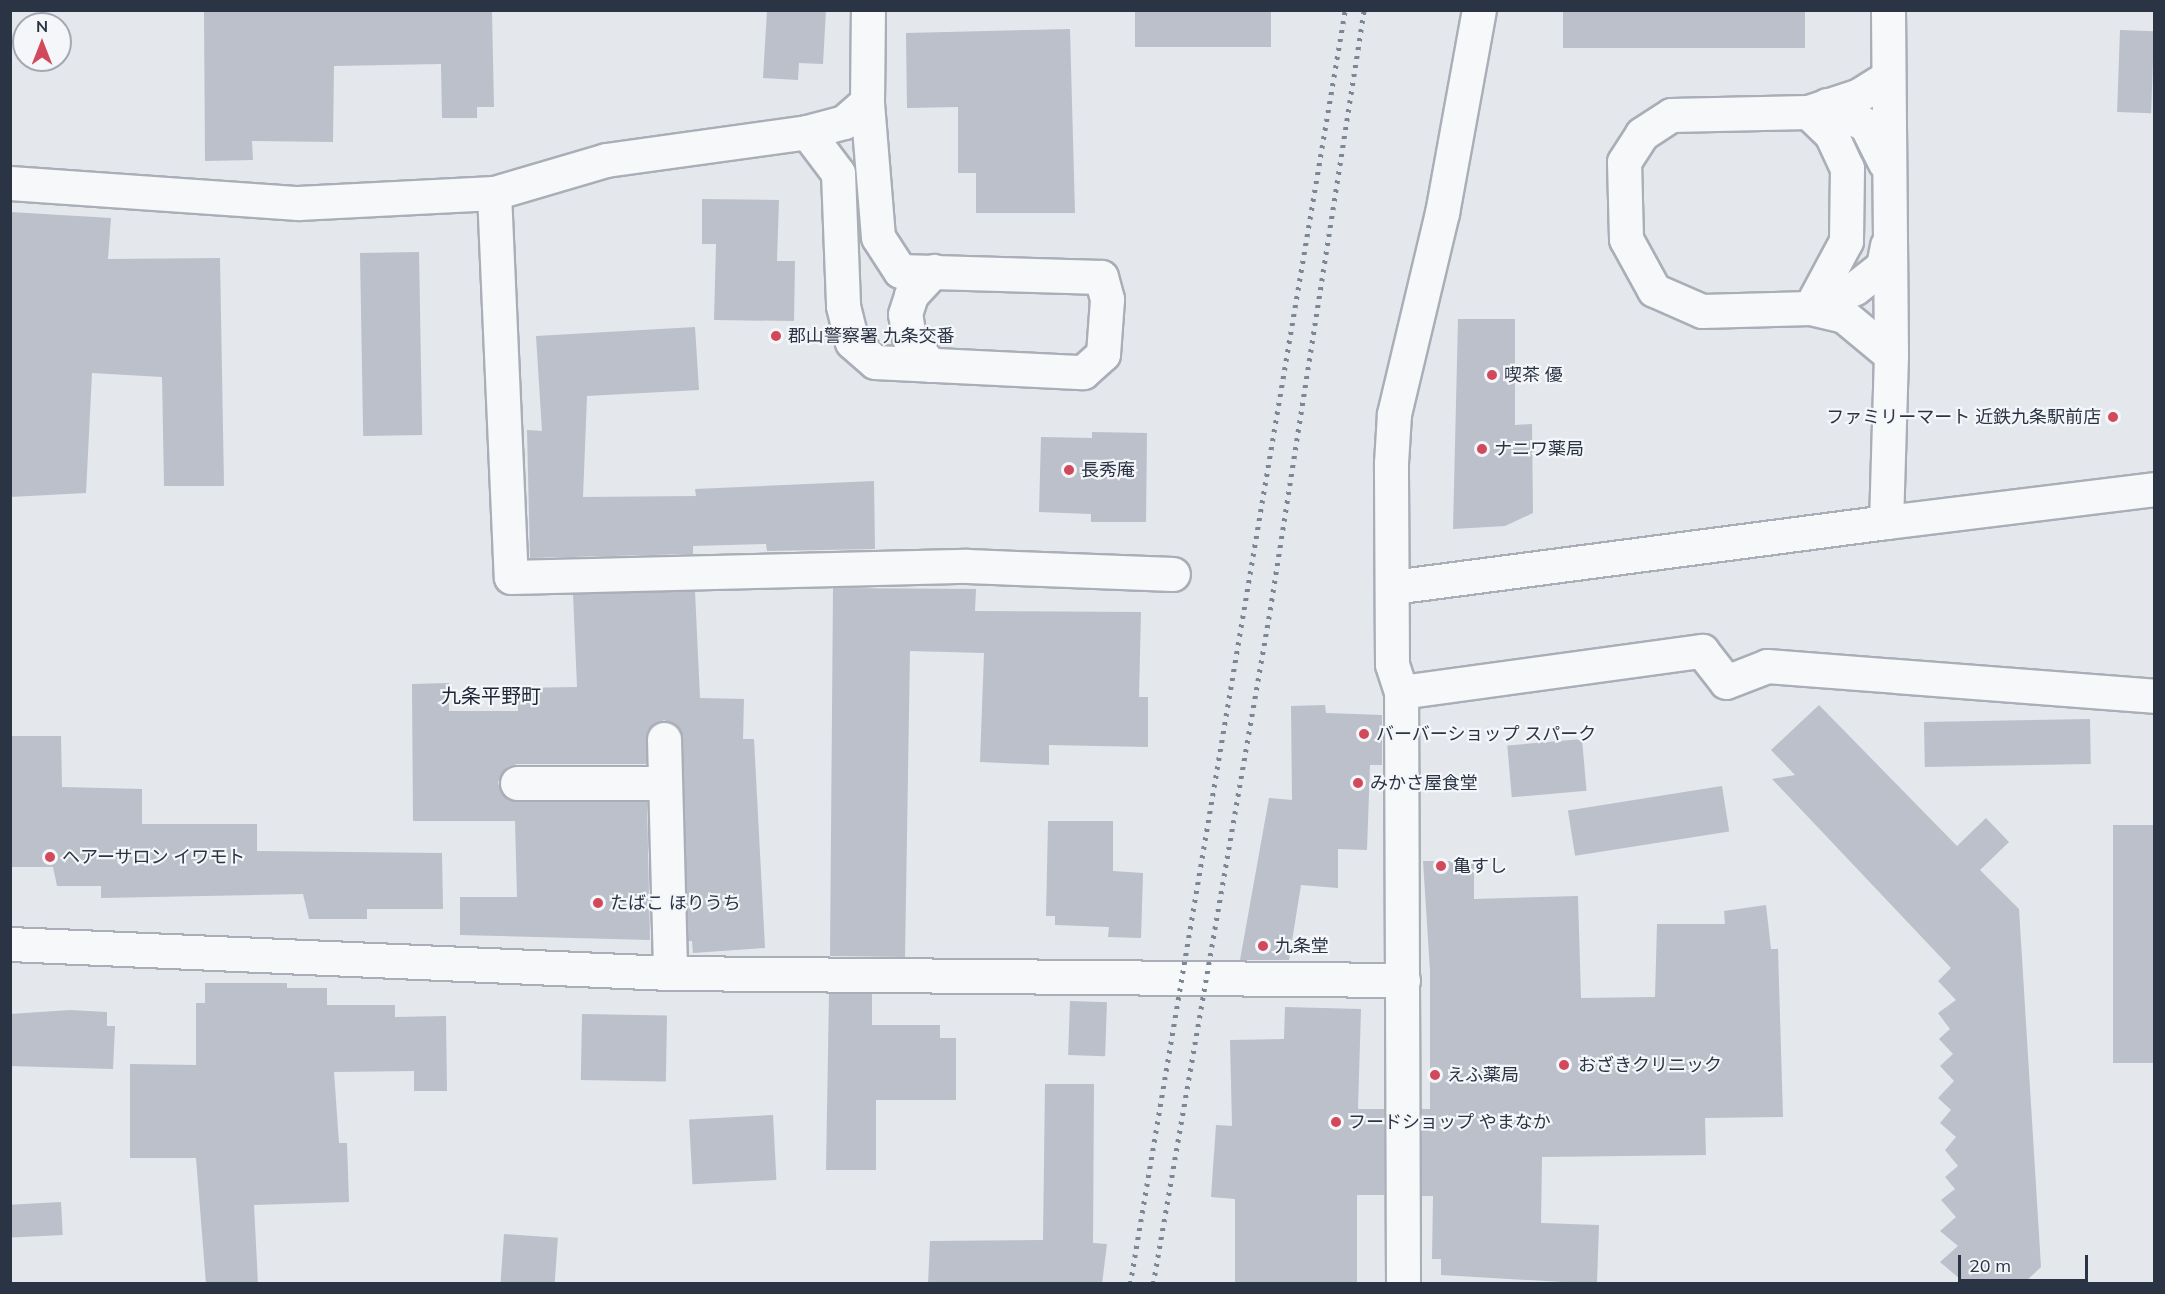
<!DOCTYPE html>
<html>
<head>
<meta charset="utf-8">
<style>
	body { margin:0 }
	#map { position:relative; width:2165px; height:1294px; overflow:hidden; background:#e4e7ec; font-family:Mulish,"Noto Sans JP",sans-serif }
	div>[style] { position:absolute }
	.building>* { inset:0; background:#bbc0ca; transform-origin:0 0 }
	.roads { filter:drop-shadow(2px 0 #a9aeb7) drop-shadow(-2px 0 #a9aeb7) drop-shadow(0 2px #a9aeb7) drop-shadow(0 -2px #a9aeb7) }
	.minor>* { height:33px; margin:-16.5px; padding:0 16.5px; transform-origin:16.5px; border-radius:16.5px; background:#f7f8fa }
	.rail>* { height:4.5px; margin-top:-2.25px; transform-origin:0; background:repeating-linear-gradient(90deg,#7d8696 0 3px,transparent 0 9px) }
	.dots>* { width:16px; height:16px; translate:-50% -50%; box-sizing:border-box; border:3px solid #f4f6f9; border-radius:50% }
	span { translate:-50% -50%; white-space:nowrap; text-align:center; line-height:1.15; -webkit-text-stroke:4.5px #f4f6f9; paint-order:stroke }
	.poi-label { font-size:18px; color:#2b3445 }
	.left { translate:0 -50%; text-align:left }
	.right { translate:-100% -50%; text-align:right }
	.neighbourhood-label { font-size:20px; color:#1d2536 }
	.frame { position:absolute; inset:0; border:12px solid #2b3445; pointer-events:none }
	.north { position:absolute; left:12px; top:12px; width:60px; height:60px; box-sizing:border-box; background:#f4f6f9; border:2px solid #a4a8b1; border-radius:50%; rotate:0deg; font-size:16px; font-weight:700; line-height:24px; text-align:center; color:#2b3445 }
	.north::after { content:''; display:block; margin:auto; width:21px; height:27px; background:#d1495b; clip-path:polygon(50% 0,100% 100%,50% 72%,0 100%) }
	.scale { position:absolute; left:1958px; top:1255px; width:130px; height:27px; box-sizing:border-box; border:3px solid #2b3445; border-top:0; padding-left:8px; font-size:18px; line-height:21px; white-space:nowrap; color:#2b3445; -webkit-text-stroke:4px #f4f6f9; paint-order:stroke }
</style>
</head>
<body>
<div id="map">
	<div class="building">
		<div style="clip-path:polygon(204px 10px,492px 10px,494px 107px,477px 107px,477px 118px,442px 118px,441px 64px,334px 66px,333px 142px,252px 141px,253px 160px,205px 161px)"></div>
		<div style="clip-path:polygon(767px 10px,826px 10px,823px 64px,799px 63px,798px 80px,763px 78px)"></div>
		<div style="left:1135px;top:10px;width:136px;height:37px"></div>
		<div style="left:1563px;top:10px;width:242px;height:38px"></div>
		<div style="clip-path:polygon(1070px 29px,1075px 213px,976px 213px,976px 173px,958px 173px,958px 107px,907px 108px,906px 33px)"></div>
		<div style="left:2120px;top:30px;width:34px;height:82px;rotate:2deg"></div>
		<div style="clip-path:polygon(702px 199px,779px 200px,777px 261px,795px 261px,794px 321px,714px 320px,716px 244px,702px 244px)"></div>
		<div style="clip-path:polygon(10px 212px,111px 218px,108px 259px,220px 258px,224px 486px,164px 486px,162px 377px,92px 373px,86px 493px,10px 497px)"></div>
		<div style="left:419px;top:252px;width:183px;height:59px;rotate:89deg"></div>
		<div style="clip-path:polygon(1458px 319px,1515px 319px,1515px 425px,1532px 424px,1533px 513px,1505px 526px,1453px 529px)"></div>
		<div style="clip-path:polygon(695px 327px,699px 390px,587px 396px,583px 497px,696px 496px,695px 489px,874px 481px,875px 549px,767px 551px,766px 544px,693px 546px,693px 554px,530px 558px,527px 430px,542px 431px,536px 336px)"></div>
		<div style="clip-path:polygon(1092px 432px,1147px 433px,1146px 522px,1091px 522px,1091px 514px,1039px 512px,1041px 437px,1092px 438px)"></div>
		<div style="clip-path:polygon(833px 588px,976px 589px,975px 611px,1141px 612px,1139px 697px,1148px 697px,1148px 747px,1049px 745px,1049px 765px,980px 762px,984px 653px,910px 651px,905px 957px,830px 956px)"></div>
		<div style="clip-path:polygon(695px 591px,700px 698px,744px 699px,743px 739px,754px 739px,765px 948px,693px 953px,692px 941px,688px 941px,683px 739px,680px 729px,664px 720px,647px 731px,646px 764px,517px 764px,507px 767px,498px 782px,501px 793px,516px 802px,647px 802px,650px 940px,460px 935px,460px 897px,517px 897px,515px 821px,413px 821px,412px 684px,449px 683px,449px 711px,518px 711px,518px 688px,577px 687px,573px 594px)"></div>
		<div style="clip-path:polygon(1325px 705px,1326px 713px,1382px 715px,1382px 765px,1370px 765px,1367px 850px,1338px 849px,1338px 888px,1301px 885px,1289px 960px,1240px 960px,1269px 798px,1292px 800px,1291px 706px)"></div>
		<div style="clip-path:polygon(1819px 705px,1957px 846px,1986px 818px,2009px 842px,1980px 870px,2019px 909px,2041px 1267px,2023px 1284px,1966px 1284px,1940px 1262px,1958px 1246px,1940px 1231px,1956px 1217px,1941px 1200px,1955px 1189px,1945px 1177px,1958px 1166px,1945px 1150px,1956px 1137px,1940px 1123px,1951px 1110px,1938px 1098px,1954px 1081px,1940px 1066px,1953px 1054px,1939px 1039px,1950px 1029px,1938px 1013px,1956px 1000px,1938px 981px,1951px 968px,1772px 779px,1795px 775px,1771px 750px)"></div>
		<div style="left:2090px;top:719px;width:45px;height:166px;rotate:89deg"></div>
		<div style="clip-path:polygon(10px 736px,61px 736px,62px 787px,142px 789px,142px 824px,257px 824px,257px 851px,442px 853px,443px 909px,367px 909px,367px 919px,309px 919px,303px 894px,101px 898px,101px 886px,57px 886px,53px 867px,10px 867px)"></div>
		<div style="left:1582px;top:739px;width:52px;height:75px;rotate:85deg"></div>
		<div style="left:1722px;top:786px;width:46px;height:156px;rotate:81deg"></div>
		<div style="clip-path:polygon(1048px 821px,1113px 821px,1113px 871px,1143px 873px,1141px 938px,1108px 937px,1109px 927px,1055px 925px,1055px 916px,1046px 916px)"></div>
		<div style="left:2113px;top:825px;width:41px;height:238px"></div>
		<div style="clip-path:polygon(1423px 861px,1474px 861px,1474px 899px,1578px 896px,1581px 998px,1655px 997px,1657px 924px,1725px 924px,1724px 911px,1766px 905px,1771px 949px,1778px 949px,1783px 1117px,1705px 1118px,1706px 1155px,1542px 1157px,1541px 1223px,1599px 1225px,1597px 1284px,1441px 1275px,1441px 1259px,1432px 1259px,1433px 1196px,1421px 1196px,1421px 1109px,1430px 1109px,1430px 971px)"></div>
		<div style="clip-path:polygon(205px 983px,287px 983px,287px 988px,327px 988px,327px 1005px,395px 1005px,395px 1017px,446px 1016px,447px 1091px,414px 1091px,414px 1071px,334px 1072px,339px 1143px,347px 1143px,349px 1202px,254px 1205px,258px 1284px,206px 1284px,196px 1158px,130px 1158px,130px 1064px,196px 1065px,196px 1003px,205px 1003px)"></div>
		<div style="clip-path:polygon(829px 993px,872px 994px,872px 1025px,940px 1025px,940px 1038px,956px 1038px,956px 1100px,876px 1100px,876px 1170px,826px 1170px)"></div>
		<div style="left:1070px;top:1001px;width:37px;height:54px;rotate:2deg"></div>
		<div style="clip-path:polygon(1285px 1007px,1361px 1009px,1358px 1109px,1384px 1109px,1384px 1195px,1357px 1195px,1357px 1284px,1235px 1284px,1235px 1199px,1211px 1197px,1216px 1125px,1232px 1126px,1230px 1040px,1284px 1039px)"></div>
		<div style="clip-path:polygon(70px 1010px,107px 1012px,107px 1026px,115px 1026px,113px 1069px,10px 1066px,10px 1014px)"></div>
		<div style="left:582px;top:1014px;width:85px;height:66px;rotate:1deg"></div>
		<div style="clip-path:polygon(1045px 1084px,1094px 1084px,1093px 1243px,1107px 1244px,1102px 1284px,928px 1284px,930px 1241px,1043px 1240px)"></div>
		<div style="left:773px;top:1115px;width:65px;height:84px;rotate:87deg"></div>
		<div style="left:61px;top:1202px;width:33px;height:51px;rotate:87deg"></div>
		<div style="left:504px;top:1234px;width:54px;height:50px;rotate:4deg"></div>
	</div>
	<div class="roads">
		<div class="minor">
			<div style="left:1888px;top:10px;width:345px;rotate:89.5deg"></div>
			<div style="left:1891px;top:355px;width:167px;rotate:91.7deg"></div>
			<div style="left:1886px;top:522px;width:270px;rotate:-7deg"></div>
			<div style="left:1888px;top:77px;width:36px;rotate:148deg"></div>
			<div style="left:1857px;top:96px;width:52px;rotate:161.9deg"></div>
			<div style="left:1808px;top:112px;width:137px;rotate:178.7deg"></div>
			<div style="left:1671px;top:115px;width:35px;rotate:147deg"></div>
			<div style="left:1642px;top:134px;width:33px;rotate:123deg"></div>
			<div style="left:1624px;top:162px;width:77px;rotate:88.5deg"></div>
			<div style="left:1626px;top:239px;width:58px;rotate:61.2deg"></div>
			<div style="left:1654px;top:290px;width:52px;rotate:23.6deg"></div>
			<div style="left:1702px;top:311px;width:108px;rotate:-1.6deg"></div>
			<div style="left:1810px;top:308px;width:35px;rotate:13deg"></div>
			<div style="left:1844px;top:316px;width:61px;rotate:39.7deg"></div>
			<div style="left:1827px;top:105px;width:44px;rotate:27.1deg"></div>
			<div style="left:1866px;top:125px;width:42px;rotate:63.4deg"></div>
			<div style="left:1808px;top:112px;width:32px;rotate:44deg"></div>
			<div style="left:1831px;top:134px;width:38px;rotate:65deg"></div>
			<div style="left:1847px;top:168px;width:73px;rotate:90.8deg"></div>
			<div style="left:1846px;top:241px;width:76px;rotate:118.2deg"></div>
			<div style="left:807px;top:132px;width:51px;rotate:52.9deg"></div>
			<div style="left:838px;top:173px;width:133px;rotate:87.8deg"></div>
			<div style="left:843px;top:306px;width:37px;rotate:76deg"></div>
			<div style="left:852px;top:342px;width:30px;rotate:41deg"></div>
			<div style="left:875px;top:362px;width:208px;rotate:2.8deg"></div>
			<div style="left:1083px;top:372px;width:27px;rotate:-42deg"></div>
			<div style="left:1103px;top:354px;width:55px;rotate:-85.8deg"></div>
			<div style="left:1107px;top:299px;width:23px;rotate:-105deg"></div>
			<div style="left:1101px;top:277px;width:201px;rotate:-178.3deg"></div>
			<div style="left:900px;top:271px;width:40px;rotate:-122.9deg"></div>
			<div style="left:878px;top:237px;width:135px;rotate:-94.7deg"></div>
			<div style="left:10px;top:183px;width:289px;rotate:4deg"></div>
			<div style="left:298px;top:203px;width:196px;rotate:-2.9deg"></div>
			<div style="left:494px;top:193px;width:117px;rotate:-16.4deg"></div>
			<div style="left:606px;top:160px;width:203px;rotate:-7.9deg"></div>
			<div style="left:807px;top:132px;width:38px;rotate:-15deg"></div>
			<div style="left:844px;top:122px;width:30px;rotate:-41deg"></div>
			<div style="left:867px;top:102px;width:92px;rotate:-89.4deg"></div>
			<div style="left:494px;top:193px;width:384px;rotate:87.5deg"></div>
			<div style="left:511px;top:577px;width:456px;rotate:-1.4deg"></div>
			<div style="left:967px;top:566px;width:206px;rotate:2.2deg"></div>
			<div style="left:1810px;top:308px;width:49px;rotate:-24deg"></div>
			<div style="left:1855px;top:288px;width:36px;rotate:-38deg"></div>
			<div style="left:1883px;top:266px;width:21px;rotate:-79deg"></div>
			<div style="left:930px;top:365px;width:34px;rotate:-128deg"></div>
			<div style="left:909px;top:338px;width:24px;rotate:-99deg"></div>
			<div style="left:905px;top:314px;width:20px;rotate:-72deg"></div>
			<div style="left:911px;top:295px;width:33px;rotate:-47deg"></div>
			<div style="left:1393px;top:587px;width:497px;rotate:-7.5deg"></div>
			<div style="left:1401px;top:692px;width:304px;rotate:-7.8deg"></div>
			<div style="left:1702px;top:651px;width:39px;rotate:52deg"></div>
			<div style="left:1726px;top:682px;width:44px;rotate:-21.3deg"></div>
			<div style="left:1767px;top:666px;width:388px;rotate:4.4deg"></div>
			<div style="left:664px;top:739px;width:234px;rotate:88.5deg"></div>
			<div style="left:517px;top:783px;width:148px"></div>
			<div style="left:10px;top:944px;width:661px;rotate:2.52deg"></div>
			<div style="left:670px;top:973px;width:733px;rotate:0.55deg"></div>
			<div style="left:1403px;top:1284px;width:592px;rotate:-90.19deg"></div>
			<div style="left:1401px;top:692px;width:29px;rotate:-108deg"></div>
			<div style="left:1392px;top:664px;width:201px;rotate:-90.3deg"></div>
			<div style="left:1391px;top:463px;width:49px;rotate:-86.5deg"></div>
			<div style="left:1394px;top:414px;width:207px;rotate:-76.6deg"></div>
			<div style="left:1442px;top:213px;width:206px;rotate:-79.7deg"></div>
		</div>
	</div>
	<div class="rail">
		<div style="left:1130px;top:1284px;width:1292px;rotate:-80.42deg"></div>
		<div style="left:1153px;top:1284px;width:684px;rotate:-80.15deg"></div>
		<div style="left:1270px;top:610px;width:607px;rotate:-81.1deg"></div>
	</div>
	<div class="dots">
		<div style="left:776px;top:336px;background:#d1495b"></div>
		<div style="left:1492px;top:375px;background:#d1495b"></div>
		<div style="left:2113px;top:417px;background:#d1495b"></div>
		<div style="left:1482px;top:449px;background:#d1495b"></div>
		<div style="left:1069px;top:470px;background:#d1495b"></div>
		<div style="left:1364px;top:734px;background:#d1495b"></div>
		<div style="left:1358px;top:783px;background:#d1495b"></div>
		<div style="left:50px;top:857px;background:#d1495b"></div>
		<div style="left:1441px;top:866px;background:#d1495b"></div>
		<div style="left:598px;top:903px;background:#d1495b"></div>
		<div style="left:1263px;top:946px;background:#d1495b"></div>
		<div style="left:1564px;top:1065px;background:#d1495b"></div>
		<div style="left:1435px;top:1075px;background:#d1495b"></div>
		<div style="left:1336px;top:1122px;background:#d1495b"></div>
	</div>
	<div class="poi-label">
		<span class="left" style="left:788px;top:336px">郡山警察署 九条交番</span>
		<span class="left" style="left:1504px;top:375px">喫茶 優</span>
		<span class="right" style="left:2101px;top:417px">ファミリーマート 近鉄九条駅前店</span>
		<span class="left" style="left:1494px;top:449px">ナニワ薬局</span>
		<span class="left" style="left:1081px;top:470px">長秀庵</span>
		<span class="left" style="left:1376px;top:734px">バーバーショップ スパーク</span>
		<span class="left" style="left:1370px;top:783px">みかさ屋食堂</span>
		<span class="left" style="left:62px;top:857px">ヘアーサロン イワモト</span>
		<span class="left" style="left:1453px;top:866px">亀すし</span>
		<span class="left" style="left:610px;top:903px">たばこ ほりうち</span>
		<span class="left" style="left:1275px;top:946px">九条堂</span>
		<span class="left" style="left:1578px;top:1065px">おざきクリニック</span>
		<span class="left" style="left:1447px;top:1075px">えふ薬局</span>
		<span class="left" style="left:1348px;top:1122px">フードショップ やまなか</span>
	</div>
	<div class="neighbourhood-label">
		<span style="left:491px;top:695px">九条平野町</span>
	</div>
	<div class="frame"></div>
	<div class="north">N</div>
	<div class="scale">20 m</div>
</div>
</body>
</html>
